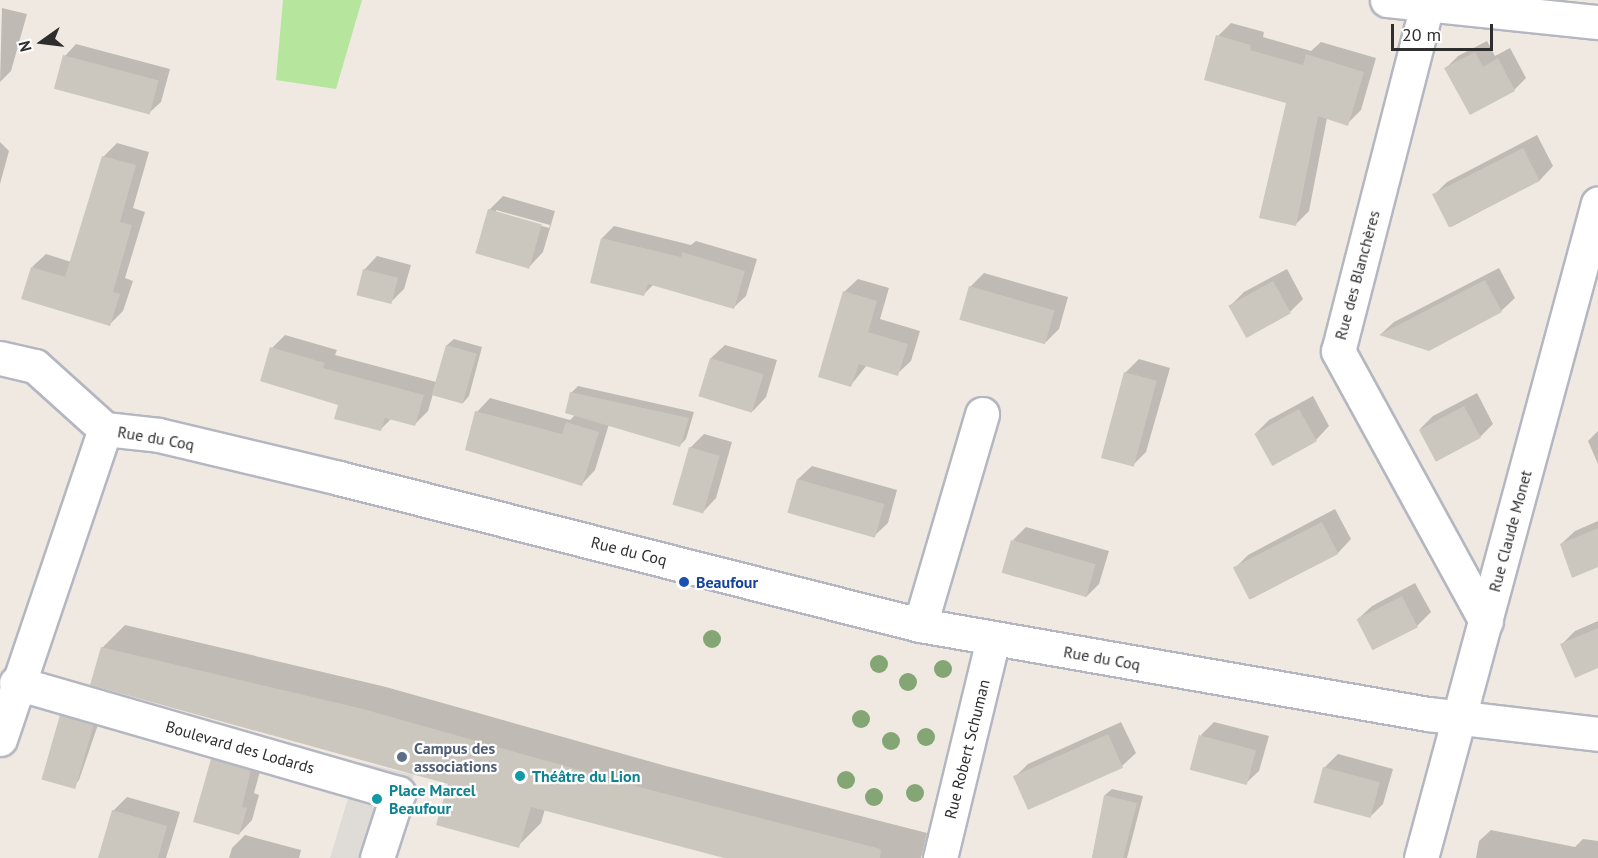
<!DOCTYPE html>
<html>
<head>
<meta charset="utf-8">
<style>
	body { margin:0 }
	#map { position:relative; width:1598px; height:858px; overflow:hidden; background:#efe9e1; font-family:"PT Sans",sans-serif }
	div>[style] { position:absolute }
	.green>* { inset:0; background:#b6e59e }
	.plaza>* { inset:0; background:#dfdcd8 }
	.shadow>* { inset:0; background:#0003 }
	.building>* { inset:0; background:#cbc7bf; transform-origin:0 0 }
	.roads { filter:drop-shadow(2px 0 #b4b7c1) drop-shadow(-2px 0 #b4b7c1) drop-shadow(0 2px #b4b7c1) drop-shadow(0 -2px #b4b7c1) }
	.street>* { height:33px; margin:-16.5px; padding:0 16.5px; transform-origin:16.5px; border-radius:16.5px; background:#fff }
	.trees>* { width:18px; height:18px; margin:-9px; border-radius:50%; background:#84a574 }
	.dots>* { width:16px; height:16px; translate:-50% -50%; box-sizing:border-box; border:3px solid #fff; border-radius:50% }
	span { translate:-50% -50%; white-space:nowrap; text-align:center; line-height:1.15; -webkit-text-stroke:4.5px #fff; paint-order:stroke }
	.street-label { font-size:16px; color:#2e2e2e }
	.transit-label { font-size:16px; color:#164399; font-weight:700 }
	.left { translate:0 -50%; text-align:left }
	.service-label { font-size:16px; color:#4e5e75; font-weight:700 }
	.culture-label { font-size:16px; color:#0d838f; font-weight:700 }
	.north { position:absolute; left:12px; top:12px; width:60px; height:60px; -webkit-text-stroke:4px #fff; paint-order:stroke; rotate:256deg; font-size:16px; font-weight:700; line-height:24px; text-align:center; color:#2e2e2e }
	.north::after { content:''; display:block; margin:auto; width:21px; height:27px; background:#2e2e2e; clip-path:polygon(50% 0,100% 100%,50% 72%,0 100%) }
	.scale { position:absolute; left:1391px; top:24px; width:102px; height:27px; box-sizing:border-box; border:3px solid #2e2e2e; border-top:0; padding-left:8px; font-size:18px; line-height:21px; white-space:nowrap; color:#2e2e2e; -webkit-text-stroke:4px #fff; paint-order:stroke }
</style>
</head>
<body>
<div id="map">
	<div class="green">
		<div style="clip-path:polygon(283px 0,362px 0,336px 89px,276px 80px)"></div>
	</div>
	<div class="plaza">
		<div style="clip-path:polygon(359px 762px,414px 775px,389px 858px,330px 858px)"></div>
	</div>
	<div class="shadow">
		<div style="clip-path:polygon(2px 8px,27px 14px,11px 71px,0 82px)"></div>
		<div style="clip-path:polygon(1231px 23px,1264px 32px,1263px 37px,1311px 51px,1321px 42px,1376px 58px,1361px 110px,1347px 124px,1327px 118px,1309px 211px,1296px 224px,1288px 102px,1218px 36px)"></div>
		<div style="clip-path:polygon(1487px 41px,1495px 56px,1510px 48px,1526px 78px,1514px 90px,1446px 68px,1458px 56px)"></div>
		<div style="clip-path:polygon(76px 44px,170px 69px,161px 102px,149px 113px,65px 56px)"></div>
		<div style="clip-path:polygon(1537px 135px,1553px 166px,1540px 180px,1451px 227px,1434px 195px,1447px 182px)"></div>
		<div style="clip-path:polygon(0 142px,9px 151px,0 184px)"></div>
		<div style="clip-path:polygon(117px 143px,149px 152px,133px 208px,145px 212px,125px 278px,133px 281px,123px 311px,110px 324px,32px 267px,46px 254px,71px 262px,103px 157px)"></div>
		<div style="clip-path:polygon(evenodd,503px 196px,555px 211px,543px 252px,530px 266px,489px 210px,503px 196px,496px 210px,550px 225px,549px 228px,496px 213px,496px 210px)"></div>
		<div style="clip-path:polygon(614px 226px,691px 245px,696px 241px,757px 259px,746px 296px,733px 308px,654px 284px,644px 294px,602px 238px)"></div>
		<div style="clip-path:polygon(377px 256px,411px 265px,404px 289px,391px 302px,364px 270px)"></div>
		<div style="clip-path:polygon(1499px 268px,1515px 298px,1501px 311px,1381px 334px,1394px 322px)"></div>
		<div style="clip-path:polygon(1287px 269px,1303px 299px,1290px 312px,1230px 306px,1244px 292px)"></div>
		<div style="clip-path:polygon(984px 273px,1068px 297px,1059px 329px,1046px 342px,970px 287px)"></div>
		<div style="clip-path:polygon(858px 279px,889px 288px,880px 319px,920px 331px,911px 361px,897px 374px,867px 365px,851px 385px,844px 292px)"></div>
		<div style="clip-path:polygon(285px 335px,337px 350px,335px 355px,436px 382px,447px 345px,454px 339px,482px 347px,469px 396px,463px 403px,433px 394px,428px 411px,415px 424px,392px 418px,380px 430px,340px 404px,272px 348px)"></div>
		<div style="clip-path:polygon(725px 345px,777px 360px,766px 397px,753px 411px,701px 395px,711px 358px)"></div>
		<div style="clip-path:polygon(1139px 359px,1170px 368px,1146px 452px,1132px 466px,1125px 373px)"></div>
		<div style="clip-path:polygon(578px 386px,694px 412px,686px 439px,680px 445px,609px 424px,595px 470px,582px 484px,477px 412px,490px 398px,570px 420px,576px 414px,571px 393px)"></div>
		<div style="clip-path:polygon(1477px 393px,1493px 424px,1480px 437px,1420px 429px,1433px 416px)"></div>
		<div style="clip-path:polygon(1313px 396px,1329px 426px,1316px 440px,1256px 433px,1269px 420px)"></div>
		<div style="clip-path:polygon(1598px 431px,1598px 464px,1588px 441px)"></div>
		<div style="clip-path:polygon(704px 434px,732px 442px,716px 498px,703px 512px,690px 448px)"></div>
		<div style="clip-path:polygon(812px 466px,897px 490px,888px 523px,874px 536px,789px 512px,798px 479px)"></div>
		<div style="clip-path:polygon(1335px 509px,1351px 539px,1338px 553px,1251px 599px,1234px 569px,1248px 555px)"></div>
		<div style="clip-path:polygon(1598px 521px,1598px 566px,1561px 544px,1575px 531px)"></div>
		<div style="clip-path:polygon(1026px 527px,1109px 551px,1099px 584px,1086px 597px,1013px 540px)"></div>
		<div style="clip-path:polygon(1415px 583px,1431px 612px,1417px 626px,1358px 619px,1372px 606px)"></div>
		<div style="clip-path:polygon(1598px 621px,1598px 666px,1562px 644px,1575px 631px)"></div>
		<div style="clip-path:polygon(125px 625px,386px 687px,666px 766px,927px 833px,921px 858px,735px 858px,545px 809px,541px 823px,518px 846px,450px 783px,102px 648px)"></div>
		<div style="clip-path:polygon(68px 710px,100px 719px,79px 780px,73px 787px,62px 716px)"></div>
		<div style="clip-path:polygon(1121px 722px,1136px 753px,1122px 766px,1014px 778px,1028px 764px)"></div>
		<div style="clip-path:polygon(1214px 722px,1269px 736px,1259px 771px,1245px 784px,1201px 735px)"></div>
		<div style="clip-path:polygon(225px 746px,264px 757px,254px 793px,259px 795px,252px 820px,239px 834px,212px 759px)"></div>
		<div style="clip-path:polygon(1338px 754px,1393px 769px,1383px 804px,1370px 817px,1324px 768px)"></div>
		<div style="clip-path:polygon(1112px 789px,1143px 796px,1127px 858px,1092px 858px,1105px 795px)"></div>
		<div style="clip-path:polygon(127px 797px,180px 812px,166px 858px,109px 858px,113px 811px)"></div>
		<div style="clip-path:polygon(1491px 830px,1575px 847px,1583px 839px,1598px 841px,1598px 858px,1476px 858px,1479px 841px)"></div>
		<div style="clip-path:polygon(245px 835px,301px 850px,299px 858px,229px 858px,232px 848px)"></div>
	</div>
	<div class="building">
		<div style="clip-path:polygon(1216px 35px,1251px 45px,1250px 50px,1303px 65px,1306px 54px,1364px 72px,1348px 126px,1318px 116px,1296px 226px,1259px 218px,1286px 103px,1204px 80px)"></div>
		<div style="clip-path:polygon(1475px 52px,1483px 67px,1498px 58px,1515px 91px,1470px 115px,1444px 68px)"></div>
		<div style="left:63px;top:55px;width:99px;height:35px;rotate:15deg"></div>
		<div style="left:1523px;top:148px;width:37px;height:102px;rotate:63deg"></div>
		<div style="clip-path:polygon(102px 156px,136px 165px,120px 222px,132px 225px,113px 292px,120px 294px,110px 326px,21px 299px,31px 267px,65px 277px)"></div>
		<div style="left:488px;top:209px;width:56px;height:46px;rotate:16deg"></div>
		<div style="clip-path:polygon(601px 238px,681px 257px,682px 252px,745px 271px,734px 309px,648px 284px,644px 296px,590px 283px)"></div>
		<div style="left:363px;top:269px;width:36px;height:27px;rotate:14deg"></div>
		<div style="clip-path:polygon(1485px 280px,1502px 312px,1429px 351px,1379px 335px)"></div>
		<div style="left:1273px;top:281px;width:37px;height:51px;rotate:61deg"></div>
		<div style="left:969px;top:286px;width:89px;height:35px;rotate:16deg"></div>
		<div style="clip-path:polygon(843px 291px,877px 301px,868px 332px,908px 344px,898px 376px,859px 364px,851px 387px,818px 377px)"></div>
		<div style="left:446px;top:345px;width:32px;height:52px;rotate:16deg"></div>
		<div style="clip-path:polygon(270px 347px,325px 363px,323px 368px,424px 395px,415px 426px,385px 418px,381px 431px,334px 419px,338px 405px,260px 381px)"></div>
		<div style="left:710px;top:358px;width:56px;height:40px;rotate:17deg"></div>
		<div style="left:1124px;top:372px;width:34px;height:89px;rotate:15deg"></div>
		<div style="clip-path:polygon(570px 392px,689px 418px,680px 447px,565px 413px)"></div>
		<div style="left:1464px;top:406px;width:36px;height:51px;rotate:62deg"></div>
		<div style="left:1299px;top:409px;width:37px;height:51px;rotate:61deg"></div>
		<div style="clip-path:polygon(475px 411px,562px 434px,566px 422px,599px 432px,582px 486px,465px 450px)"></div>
		<div style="left:689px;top:447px;width:32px;height:60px;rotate:16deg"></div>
		<div style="left:797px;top:479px;width:91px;height:35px;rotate:16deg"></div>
		<div style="left:1322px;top:522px;width:36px;height:100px;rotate:63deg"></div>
		<div style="clip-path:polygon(1598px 528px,1598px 567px,1572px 578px,1560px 544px)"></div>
		<div style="left:1011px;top:540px;width:88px;height:34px;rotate:16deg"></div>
		<div style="left:1402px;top:596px;width:35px;height:51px;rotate:63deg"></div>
		<div style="clip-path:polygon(1598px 628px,1598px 668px,1575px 678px,1560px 644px)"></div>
		<div style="clip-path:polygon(101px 647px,363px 709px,643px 788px,881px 849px,880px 858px,724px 858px,531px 807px,519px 848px,436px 825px,448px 784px,90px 685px)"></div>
		<div style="left:60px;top:715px;width:35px;height:67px;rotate:16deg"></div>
		<div style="left:1108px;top:734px;width:37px;height:104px;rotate:66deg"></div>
		<div style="left:1199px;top:735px;width:59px;height:36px;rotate:15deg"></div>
		<div style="clip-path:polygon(211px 759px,251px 770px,242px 807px,247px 808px,239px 835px,193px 822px)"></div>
		<div style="left:1323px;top:767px;width:59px;height:37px;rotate:15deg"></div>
		<div style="clip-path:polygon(1104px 795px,1137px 803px,1123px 858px,1092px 858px)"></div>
		<div style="clip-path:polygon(112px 810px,167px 826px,158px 858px,98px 858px)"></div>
	</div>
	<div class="roads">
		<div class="street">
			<div style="left:1387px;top:0;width:212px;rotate:6deg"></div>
			<div style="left:1427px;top:5px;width:357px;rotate:104.4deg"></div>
			<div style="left:1338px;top:351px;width:308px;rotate:61.3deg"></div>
			<div style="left:0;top:358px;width:36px;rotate:13deg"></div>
			<div style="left:35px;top:366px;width:94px;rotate:42deg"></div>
			<div style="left:105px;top:429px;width:54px;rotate:6.3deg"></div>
			<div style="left:159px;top:435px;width:185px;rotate:13.4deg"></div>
			<div style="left:339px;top:478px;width:599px;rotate:14.2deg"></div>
			<div style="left:920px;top:625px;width:516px;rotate:9.94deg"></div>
			<div style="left:1428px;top:714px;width:171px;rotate:6.7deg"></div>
			<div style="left:920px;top:625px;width:220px;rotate:-73.6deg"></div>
			<div style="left:16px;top:683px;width:398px;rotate:16.1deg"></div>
			<div style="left:398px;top:793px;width:68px;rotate:107.9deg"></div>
			<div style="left:0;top:739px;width:327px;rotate:-71.3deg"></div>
			<div style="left:940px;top:858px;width:225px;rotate:-76.4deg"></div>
			<div style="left:1421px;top:858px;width:678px;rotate:-74.88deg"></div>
		</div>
	</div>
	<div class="trees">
		<div style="left:712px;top:639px"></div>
		<div style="left:879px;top:664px"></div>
		<div style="left:943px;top:669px"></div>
		<div style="left:908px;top:682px"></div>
		<div style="left:861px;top:719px"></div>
		<div style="left:926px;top:737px"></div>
		<div style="left:891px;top:741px"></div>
		<div style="left:846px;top:780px"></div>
		<div style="left:915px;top:793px"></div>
		<div style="left:874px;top:797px"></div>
	</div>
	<div class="dots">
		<div style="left:684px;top:582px;background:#1a4fb4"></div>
		<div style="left:402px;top:757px;background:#5c6f8a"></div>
		<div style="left:520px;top:776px;background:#0f9aa8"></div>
		<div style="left:377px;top:799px;background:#0f9aa8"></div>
	</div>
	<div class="street-label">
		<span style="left:1357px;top:275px;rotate:-75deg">Rue des Blanchères</span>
		<span style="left:156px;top:438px;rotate:10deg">Rue du Coq</span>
		<span style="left:1510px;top:531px;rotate:-75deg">Rue Claude Monet</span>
		<span style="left:629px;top:551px;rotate:14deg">Rue du Coq</span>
		<span style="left:1102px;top:658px;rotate:10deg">Rue du Coq</span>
		<span style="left:240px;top:747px;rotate:16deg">Boulevard des Lodards</span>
		<span style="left:967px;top:749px;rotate:-76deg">Rue Robert Schuman</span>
	</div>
	<div class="transit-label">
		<span class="left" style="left:696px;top:582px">Beaufour</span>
	</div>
	<div class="service-label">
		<span class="left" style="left:414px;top:757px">Campus des<br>associations</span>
	</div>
	<div class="culture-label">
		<span class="left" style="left:532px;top:776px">Théâtre du Lion</span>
		<span class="left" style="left:389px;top:799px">Place Marcel<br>Beaufour</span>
	</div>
	<div class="north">N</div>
	<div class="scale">20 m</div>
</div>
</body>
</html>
